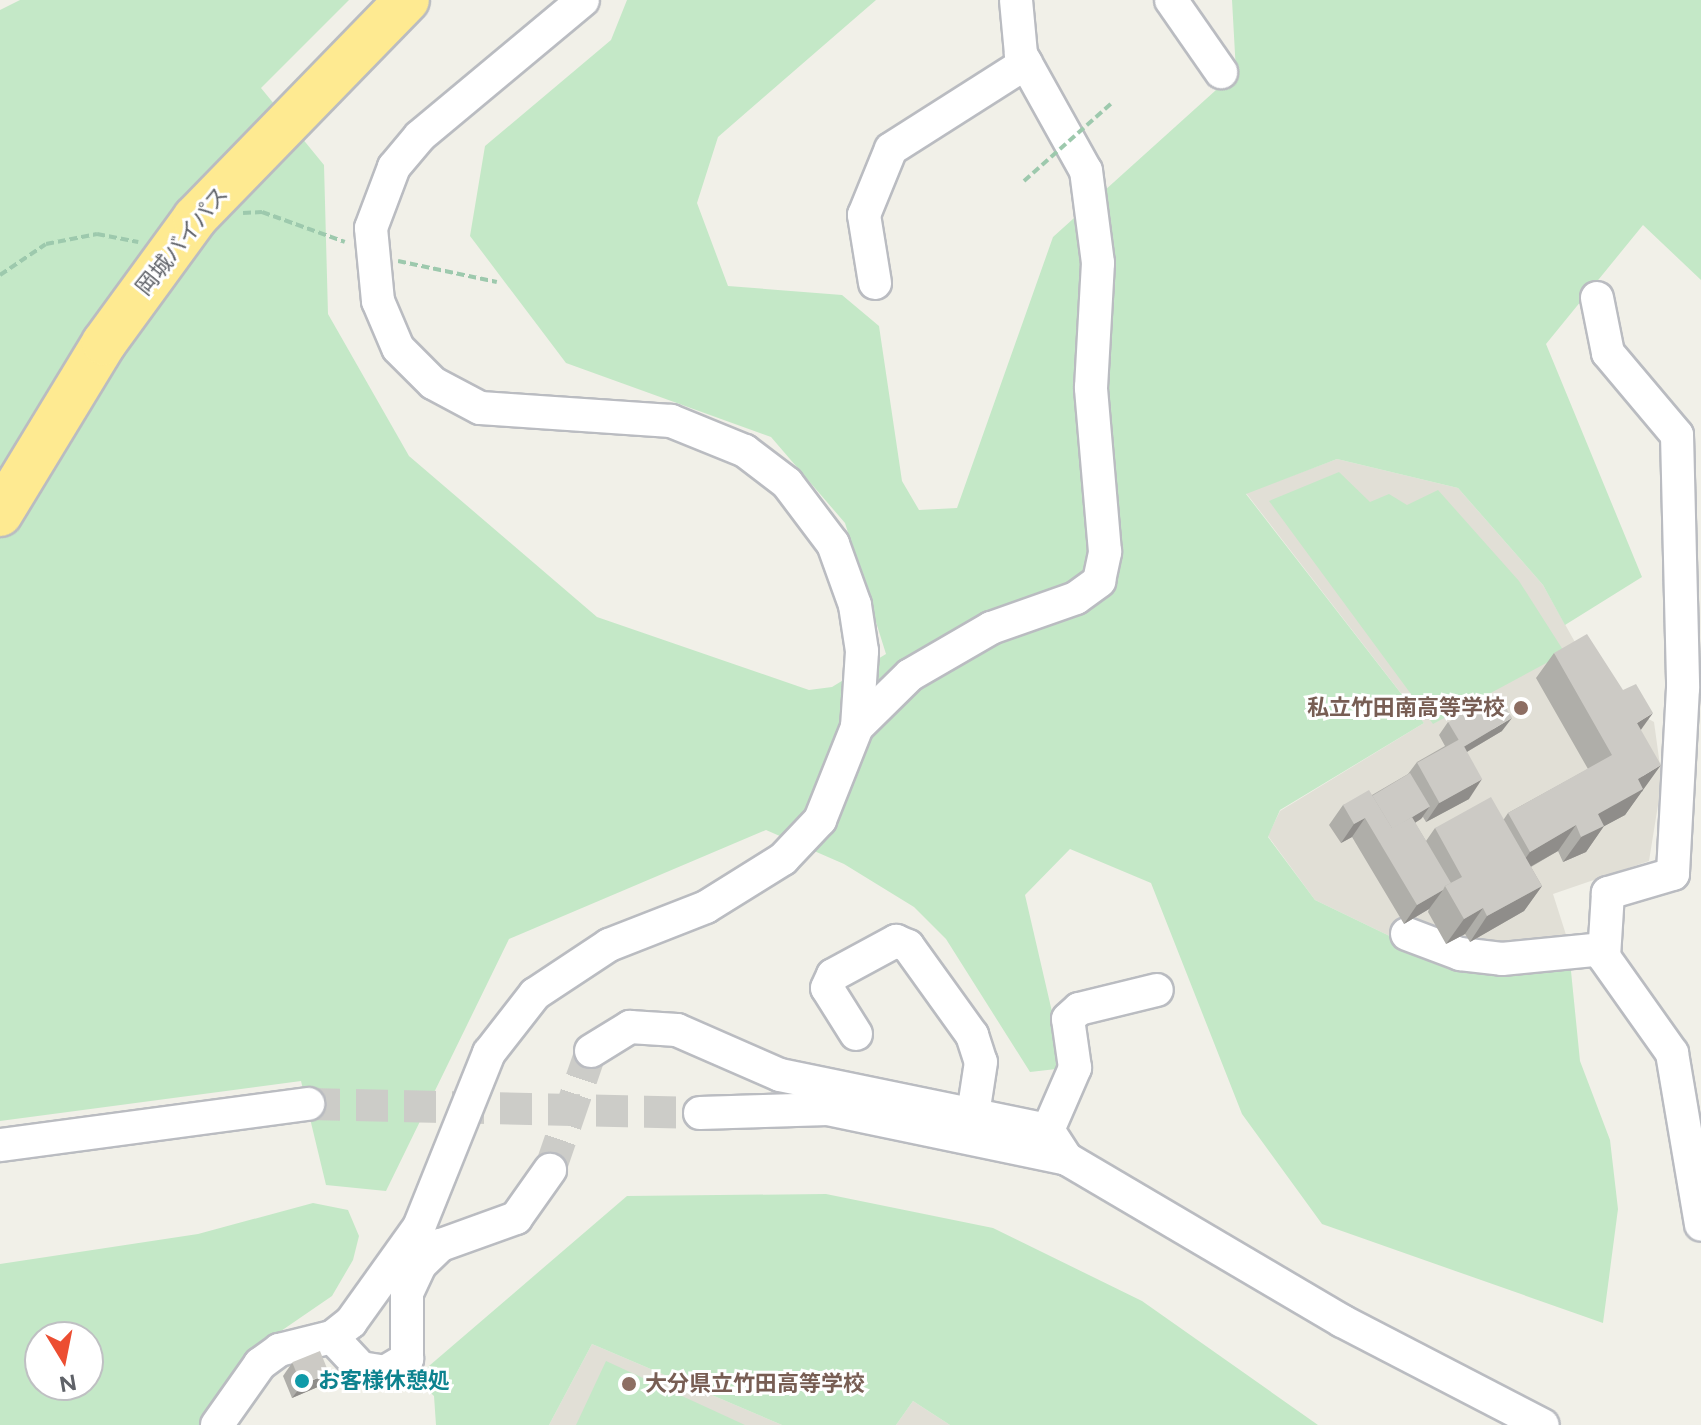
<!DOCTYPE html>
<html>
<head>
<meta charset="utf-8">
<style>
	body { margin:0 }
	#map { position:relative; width:1701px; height:1425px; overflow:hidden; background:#f1f0e8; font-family:Figtree,"Noto Sans JP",sans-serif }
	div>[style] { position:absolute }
	.education>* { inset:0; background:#e1dfd6 }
	.green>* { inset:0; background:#c4e8c7 }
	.minor-tunnel>* { height:32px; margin-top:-16px; transform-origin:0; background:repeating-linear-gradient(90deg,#ccccc8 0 32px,transparent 0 48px) }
	.path>* { height:4px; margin-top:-2px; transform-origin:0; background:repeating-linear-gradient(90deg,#9dc9ad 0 8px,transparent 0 12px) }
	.roads { filter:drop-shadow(2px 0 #babcc1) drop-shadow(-2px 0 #babcc1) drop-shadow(0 2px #babcc1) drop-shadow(0 -2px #babcc1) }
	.minor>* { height:32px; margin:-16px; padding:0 16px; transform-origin:16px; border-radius:16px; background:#fff }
	.highway>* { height:44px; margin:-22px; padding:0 22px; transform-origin:22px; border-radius:22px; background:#feea91 }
	.path-bridge>* { height:4px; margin-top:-2px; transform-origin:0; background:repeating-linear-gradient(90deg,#9dc9ad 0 8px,transparent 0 12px) }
	.wall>* { inset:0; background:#afaea9 }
	.shaded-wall>* { inset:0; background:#8f8d8a }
	.building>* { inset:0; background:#cccac5; transform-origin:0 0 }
	.dots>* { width:22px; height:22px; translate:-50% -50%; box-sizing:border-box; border:4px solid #fff; border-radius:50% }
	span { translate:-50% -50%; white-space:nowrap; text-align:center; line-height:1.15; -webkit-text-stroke:6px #fff; paint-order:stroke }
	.street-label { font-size:22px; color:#5f6268 }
	.education-label { font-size:22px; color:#785e54; font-weight:700 }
	.right { translate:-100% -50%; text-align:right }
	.left { translate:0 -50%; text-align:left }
	.culture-label { font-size:22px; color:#0d838f; font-weight:700 }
	.north { position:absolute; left:24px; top:1321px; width:80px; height:80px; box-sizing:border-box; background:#fff; border:2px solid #bfc0c3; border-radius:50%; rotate:170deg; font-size:22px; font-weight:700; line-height:32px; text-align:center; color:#5f6268 }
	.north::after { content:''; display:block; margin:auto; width:28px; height:36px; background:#ec4e32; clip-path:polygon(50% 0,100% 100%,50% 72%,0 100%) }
</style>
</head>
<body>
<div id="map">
	<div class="education">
		<div style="clip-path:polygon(1337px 459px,1458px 488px,1543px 585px,1604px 694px,1654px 722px,1662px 780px,1649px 861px,1553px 894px,1568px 941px,1476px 952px,1402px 942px,1315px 900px,1268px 836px,1280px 811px,1424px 723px,1246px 493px)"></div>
		<div style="clip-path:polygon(592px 1344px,782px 1425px,549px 1425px)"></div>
		<div style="clip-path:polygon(913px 1401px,950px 1425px,896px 1425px)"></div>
	</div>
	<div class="green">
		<div style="clip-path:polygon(20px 0,349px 0,261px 88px,324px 165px,328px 314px,409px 456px,597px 617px,809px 690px,832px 687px,886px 654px,845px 523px,771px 437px,566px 363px,470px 236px,485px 146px,611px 40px,627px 0,876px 0,718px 137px,697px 203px,728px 286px,842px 295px,879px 326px,902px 481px,919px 510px,957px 508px,1053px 237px,1236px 72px,1232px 0,1701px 0,1701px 280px,1643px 225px,1546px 344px,1642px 577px,1565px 625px,1543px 585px,1458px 488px,1337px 459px,1246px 494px,1424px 723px,1280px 810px,1268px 837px,1315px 900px,1402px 942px,1476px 952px,1568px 941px,1580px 1061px,1610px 1140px,1618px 1209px,1603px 1323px,1322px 1224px,1242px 1114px,1151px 883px,1070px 849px,1025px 895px,1065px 1068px,1030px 1072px,946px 939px,914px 907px,844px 864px,766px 830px,509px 939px,386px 1191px,326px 1185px,301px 1081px,0 1121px,0 10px)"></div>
		<div style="clip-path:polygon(1339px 472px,1370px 502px,1389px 494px,1407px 505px,1438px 490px,1519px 581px,1565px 653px,1433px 724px,1269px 501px)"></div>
		<div style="clip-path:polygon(826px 1194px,993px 1228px,1142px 1301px,1318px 1425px,950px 1425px,913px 1401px,896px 1425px,782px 1425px,592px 1344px,549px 1425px,436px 1425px,434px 1396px,415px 1378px,627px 1196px)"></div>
		<div style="clip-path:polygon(evenodd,313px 1203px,348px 1210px,359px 1236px,353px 1260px,332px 1296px,246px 1355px,201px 1425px,0 1425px,0 1264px,198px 1234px,313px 1203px,40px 1337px,88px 1337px,88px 1385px,40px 1385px,40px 1337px)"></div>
		<div style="clip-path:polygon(606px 1361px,745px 1425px,576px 1425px)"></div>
	</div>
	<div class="minor-tunnel">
		<div style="left:308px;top:1104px;width:392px;rotate:1.3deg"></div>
		<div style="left:550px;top:1170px;width:126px;rotate:-71deg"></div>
	</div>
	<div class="path">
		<div style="left:243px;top:213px;width:19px;rotate:-3deg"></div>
		<div style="left:262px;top:212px;width:88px;rotate:19.9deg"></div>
		<div style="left:398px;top:261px;width:101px;rotate:12deg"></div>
		<div style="left:0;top:275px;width:55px;rotate:-34deg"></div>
		<div style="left:46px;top:244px;width:52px;rotate:-11.1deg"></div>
		<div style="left:97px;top:234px;width:42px;rotate:11deg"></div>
	</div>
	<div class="roads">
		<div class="minor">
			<div style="left:1171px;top:0;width:88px;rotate:55.2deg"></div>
			<div style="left:875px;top:283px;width:69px;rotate:-99.2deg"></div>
			<div style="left:864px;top:215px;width:71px;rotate:-67.8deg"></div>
			<div style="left:891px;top:149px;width:160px;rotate:-32.5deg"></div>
			<div style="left:1597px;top:298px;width:56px;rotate:78.7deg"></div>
			<div style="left:1608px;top:353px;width:107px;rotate:49.9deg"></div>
			<div style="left:1677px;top:435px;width:253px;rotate:88.6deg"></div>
			<div style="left:1683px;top:688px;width:186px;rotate:93.1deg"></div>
			<div style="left:1673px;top:874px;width:68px;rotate:163.7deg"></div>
			<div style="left:1608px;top:893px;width:64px;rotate:93.6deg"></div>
			<div style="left:1604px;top:957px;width:118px;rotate:54.7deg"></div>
			<div style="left:1672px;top:1053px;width:174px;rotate:80.4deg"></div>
			<div style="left:857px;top:727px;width:74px;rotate:-44.5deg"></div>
			<div style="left:910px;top:675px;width:94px;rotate:-30.1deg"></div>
			<div style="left:991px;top:628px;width:90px;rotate:-19.4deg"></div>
			<div style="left:1076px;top:598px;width:29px;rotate:-36deg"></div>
			<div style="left:1099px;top:581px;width:30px;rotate:-78deg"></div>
			<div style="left:1105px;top:552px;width:165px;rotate:-94.9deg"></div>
			<div style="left:1091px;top:388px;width:125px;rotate:-86.8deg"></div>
			<div style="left:1098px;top:263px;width:93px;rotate:-97.4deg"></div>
			<div style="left:1086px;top:171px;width:134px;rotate:-119.1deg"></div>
			<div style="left:1021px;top:54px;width:54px;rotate:-95.3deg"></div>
			<div style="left:1407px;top:934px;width:57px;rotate:20.7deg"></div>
			<div style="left:1460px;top:954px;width:42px;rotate:6.8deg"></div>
			<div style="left:1502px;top:959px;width:102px;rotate:-5.6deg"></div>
			<div style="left:856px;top:1034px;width:54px;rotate:-122.2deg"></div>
			<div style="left:827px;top:988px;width:14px;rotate:-65deg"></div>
			<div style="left:833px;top:975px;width:72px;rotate:-28.4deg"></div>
			<div style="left:896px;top:941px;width:13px;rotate:23deg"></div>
			<div style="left:908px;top:946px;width:110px;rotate:54.3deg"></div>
			<div style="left:972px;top:1035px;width:28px;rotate:72deg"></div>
			<div style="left:981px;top:1062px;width:53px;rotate:98.7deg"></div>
			<div style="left:591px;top:1051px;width:46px;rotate:-31.6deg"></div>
			<div style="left:630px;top:1027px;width:47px;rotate:3.7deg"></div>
			<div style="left:677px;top:1030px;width:112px;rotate:23.6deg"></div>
			<div style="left:780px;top:1075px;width:274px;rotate:11.6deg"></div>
			<div style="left:1048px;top:1130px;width:35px;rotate:57deg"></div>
			<div style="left:700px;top:1113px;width:128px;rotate:-1.8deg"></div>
			<div style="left:828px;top:1109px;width:244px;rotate:11.8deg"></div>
			<div style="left:1067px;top:1159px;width:319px;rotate:30.5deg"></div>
			<div style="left:1342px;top:1321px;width:226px;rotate:27.4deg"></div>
			<div style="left:1048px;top:1130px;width:68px;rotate:-66.5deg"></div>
			<div style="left:1075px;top:1068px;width:49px;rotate:-98.1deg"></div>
			<div style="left:1068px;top:1019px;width:15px;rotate:-42deg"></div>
			<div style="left:1079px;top:1009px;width:80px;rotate:-13.7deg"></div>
			<div style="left:0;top:1145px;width:311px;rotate:-7.6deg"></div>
			<div style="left:332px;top:1337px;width:42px;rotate:46.9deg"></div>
			<div style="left:361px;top:1368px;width:24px;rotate:9deg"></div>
			<div style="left:385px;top:1372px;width:26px;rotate:-31deg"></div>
			<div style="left:407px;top:1359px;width:66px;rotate:-90deg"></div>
			<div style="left:407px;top:1293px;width:31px;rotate:-65deg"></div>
			<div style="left:420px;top:1265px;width:29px;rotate:-44deg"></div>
			<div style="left:441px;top:1245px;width:80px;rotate:-19.8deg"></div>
			<div style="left:516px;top:1218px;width:59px;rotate:-54.7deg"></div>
			<div style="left:217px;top:1425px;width:75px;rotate:-54.8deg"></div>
			<div style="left:260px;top:1364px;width:24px;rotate:-36deg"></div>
			<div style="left:279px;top:1350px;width:55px;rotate:-13.8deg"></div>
			<div style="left:332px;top:1337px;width:24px;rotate:-38deg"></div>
			<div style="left:351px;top:1322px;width:117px;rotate:-54.4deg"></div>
			<div style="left:419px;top:1227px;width:188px;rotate:-68.1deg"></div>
			<div style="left:489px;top:1053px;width:75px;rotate:-52.1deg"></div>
			<div style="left:535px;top:994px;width:89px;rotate:-33.5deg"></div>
			<div style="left:609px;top:945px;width:104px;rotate:-21.4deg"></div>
			<div style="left:706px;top:907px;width:91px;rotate:-31.9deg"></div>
			<div style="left:783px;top:859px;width:54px;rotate:-46.5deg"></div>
			<div style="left:820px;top:820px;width:100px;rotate:-68.3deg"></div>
			<div style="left:857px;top:727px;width:76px;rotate:-86.2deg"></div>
			<div style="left:862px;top:651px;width:47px;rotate:-98.7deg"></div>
			<div style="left:855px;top:605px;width:65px;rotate:-109.8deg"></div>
			<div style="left:833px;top:544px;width:76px;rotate:-127deg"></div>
			<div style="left:787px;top:483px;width:53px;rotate:-142.7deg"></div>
			<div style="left:745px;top:451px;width:80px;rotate:-157.9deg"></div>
			<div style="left:671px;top:421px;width:191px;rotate:-176.1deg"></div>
			<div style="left:480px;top:408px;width:53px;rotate:-152deg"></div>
			<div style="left:433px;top:383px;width:49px;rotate:-135deg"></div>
			<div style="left:398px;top:348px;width:51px;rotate:-113.1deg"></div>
			<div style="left:378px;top:301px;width:73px;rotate:-95.5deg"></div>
			<div style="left:371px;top:228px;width:65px;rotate:-69.3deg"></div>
			<div style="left:394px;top:167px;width:40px;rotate:-50deg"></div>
			<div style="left:420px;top:136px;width:212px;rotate:-39.8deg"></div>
		</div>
		<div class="highway">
			<div style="left:0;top:514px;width:200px;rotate:-58.7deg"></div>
			<div style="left:104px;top:343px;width:155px;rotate:-53.9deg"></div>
			<div style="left:195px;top:218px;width:304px;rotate:-45.8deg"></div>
		</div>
	</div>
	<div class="path-bridge">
		<div style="left:1024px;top:181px;width:120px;rotate:-41.6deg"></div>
	</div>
	<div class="wall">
		<div style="clip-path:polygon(1554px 653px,1641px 730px,1643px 791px,1641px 792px,1625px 815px,1604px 826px,1586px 852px,1563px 862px,1558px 851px,1531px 867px,1542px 886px,1524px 911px,1470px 942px,1465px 934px,1446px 944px,1428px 912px,1429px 909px,1404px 924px,1352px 837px,1341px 843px,1329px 825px,1343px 805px,1372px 795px,1408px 774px,1417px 762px,1445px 746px,1439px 735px,1448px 722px,1502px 731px,1467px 752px,1469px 799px,1426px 822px,1423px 817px,1415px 823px,1426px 841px,1435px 828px,1504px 819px,1508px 813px,1588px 769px,1536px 678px)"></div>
		<div style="clip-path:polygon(292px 1363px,320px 1386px,292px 1398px,283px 1376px)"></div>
	</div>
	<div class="shaded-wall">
		<div style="clip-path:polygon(1653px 713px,1635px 738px,1637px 723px)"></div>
		<div style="clip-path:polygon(1512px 718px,1502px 731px,1453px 760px,1463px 747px)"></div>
		<div style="clip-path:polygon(1661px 765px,1625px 815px,1599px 829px,1604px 826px,1586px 852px,1563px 862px,1598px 814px,1638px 779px)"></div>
		<div style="clip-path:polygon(1482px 779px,1469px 799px,1426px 822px,1439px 803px)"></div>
		<div style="clip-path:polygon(1430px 806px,1421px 819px,1380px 844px,1389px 831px)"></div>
		<div style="clip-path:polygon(1365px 818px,1352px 837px,1341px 843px,1354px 824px)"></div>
		<div style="clip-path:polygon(1576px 825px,1558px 851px,1512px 877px,1530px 852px)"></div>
		<div style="clip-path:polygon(1542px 886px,1524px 911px,1470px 942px,1487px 916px)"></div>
		<div style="clip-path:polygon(1443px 890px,1429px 909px,1404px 924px,1417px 905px)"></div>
		<div style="clip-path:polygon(1483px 908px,1465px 934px,1446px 944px,1464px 919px)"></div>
		<div style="clip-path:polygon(329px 1373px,320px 1386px,292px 1398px,302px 1385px)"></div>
	</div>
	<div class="building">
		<div style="clip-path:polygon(1587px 634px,1623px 690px,1636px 684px,1653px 713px,1637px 723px,1661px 765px,1638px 779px,1643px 789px,1598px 814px,1604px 826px,1581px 837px,1576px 825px,1530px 852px,1508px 813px,1612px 755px,1554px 653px)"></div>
		<div style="left:1497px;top:693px;width:29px;height:57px;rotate:59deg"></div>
		<div style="left:1460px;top:739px;width:46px;height:49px;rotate:61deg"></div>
		<div style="left:1410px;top:773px;width:39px;height:44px;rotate:59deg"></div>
		<div style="clip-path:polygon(1369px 790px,1392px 828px,1412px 817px,1451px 883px,1445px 886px,1443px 890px,1417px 905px,1365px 818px,1354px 824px,1343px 805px)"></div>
		<div style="clip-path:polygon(1491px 797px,1542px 886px,1487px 916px,1483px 908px,1464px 919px,1445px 886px,1462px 877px,1435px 828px)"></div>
		<div style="left:320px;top:1351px;width:24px;height:30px;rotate:68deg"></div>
	</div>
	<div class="dots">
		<div style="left:1521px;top:708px;background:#8d6e63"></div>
		<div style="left:302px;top:1381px;background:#0f9aa8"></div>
		<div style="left:629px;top:1384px;background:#8d6e63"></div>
	</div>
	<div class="street-label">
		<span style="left:182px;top:241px;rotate:-51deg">岡城バイパス</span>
	</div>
	<div class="education-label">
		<span class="right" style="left:1505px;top:708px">私立竹田南高等学校</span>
		<span class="left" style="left:645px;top:1384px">大分県立竹田高等学校</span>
	</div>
	<div class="culture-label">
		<span class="left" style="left:318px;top:1381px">お客様休憩処</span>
	</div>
	<div class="north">N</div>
</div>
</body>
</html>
